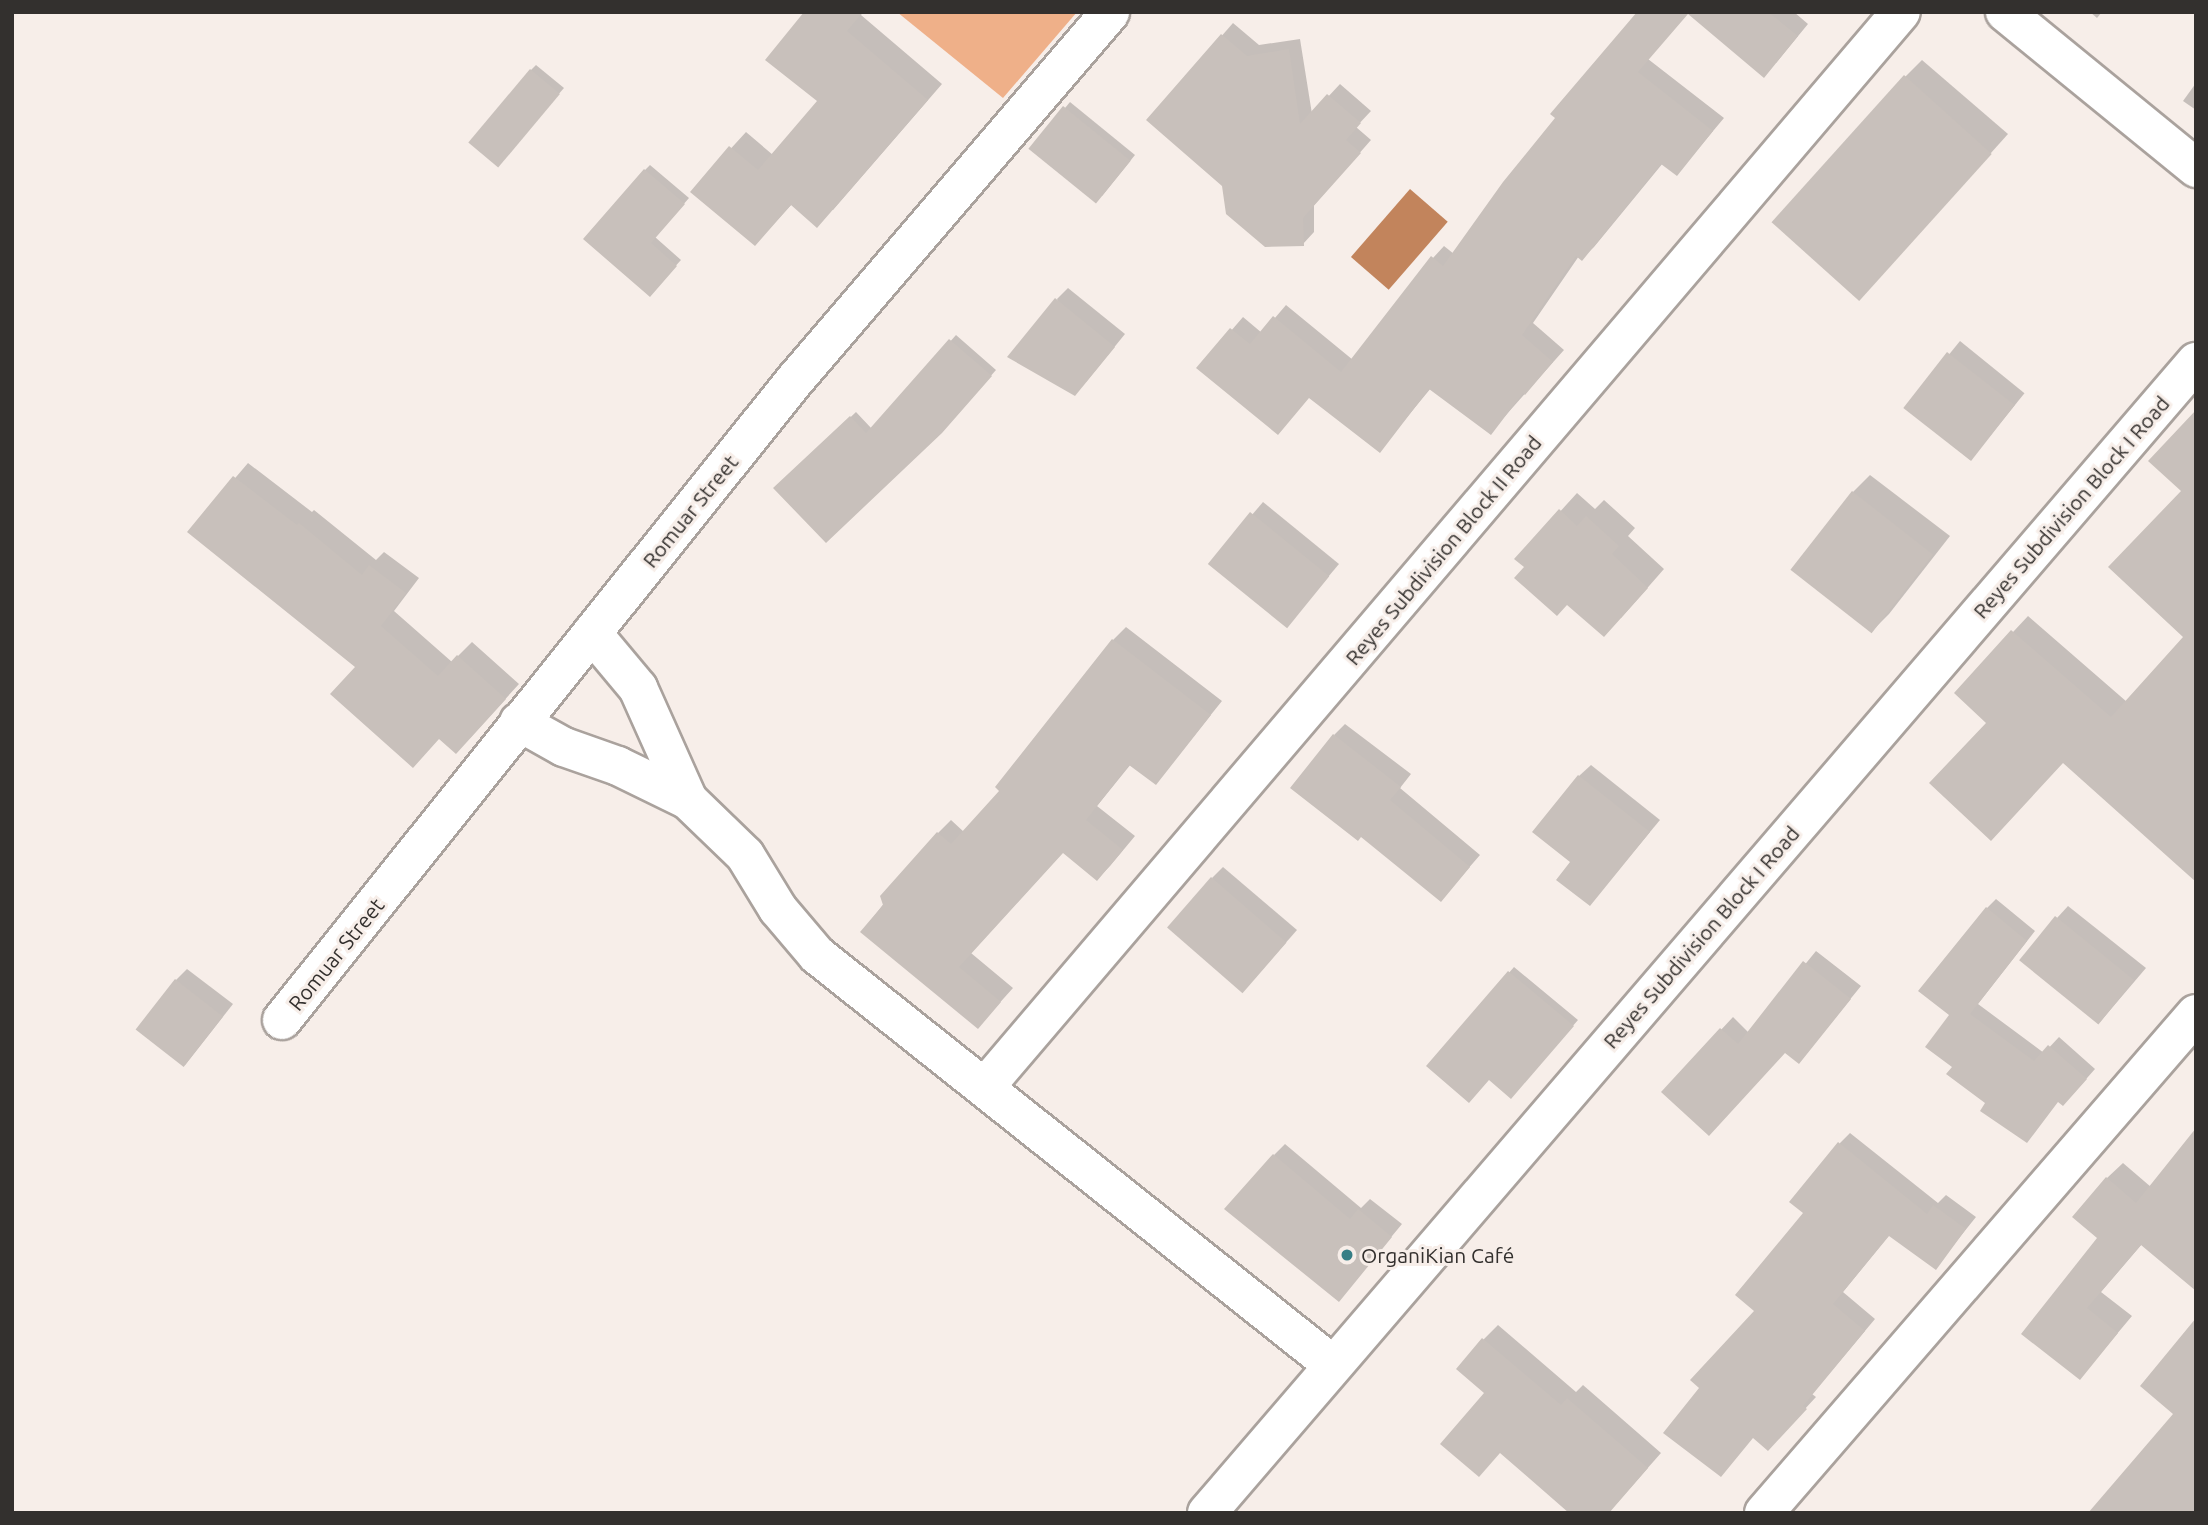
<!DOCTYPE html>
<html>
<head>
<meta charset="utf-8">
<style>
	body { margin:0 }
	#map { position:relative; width:2208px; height:1525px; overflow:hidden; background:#f7eee9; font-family:Ubuntu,sans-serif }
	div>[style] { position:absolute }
	.green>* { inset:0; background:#efb089 }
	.water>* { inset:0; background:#c2845c; transform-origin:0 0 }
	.shadow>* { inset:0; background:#0003; transform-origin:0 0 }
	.building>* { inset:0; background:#c8c0bb; transform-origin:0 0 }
	.roads { filter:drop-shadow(2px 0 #aaa29d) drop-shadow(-2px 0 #aaa29d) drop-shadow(0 2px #aaa29d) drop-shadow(0 -2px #aaa29d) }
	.street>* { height:38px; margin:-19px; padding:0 19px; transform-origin:19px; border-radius:19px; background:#fff }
	.dots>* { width:19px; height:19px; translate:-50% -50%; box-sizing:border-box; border:4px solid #f7eee9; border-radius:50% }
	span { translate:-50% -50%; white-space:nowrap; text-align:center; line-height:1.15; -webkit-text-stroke:6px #f7eee9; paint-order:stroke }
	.street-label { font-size:21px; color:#33302e }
	.poi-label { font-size:21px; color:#33302e }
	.left { translate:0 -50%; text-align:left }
	.frame { position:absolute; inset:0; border:14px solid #33302e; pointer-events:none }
</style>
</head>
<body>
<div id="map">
	<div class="green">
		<div style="clip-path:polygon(897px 12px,1077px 12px,1003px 98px)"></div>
	</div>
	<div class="water">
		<div style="left:1410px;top:189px;width:50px;height:90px;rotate:41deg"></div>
	</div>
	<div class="shadow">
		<div style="clip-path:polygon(806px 12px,863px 12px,861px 15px,942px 84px,833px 210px,792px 204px,755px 244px,692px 191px,746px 132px,773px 155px,819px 101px)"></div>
		<div style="clip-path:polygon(1642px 12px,1794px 12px,1808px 24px,1776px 63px,1688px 13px,1648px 59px,1724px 118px,1677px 174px,1663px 163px,1594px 247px,1582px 258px,1579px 256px,1533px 323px,1564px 350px,1490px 433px,1431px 388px,1380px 450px,1310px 396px,1199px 368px,1243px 317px,1262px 333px,1286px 305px,1353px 360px,1433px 258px,1444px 246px,1454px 254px)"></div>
		<div style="clip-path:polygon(2090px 12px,2102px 12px,2097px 18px)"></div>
		<div style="clip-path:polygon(1233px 23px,1259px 45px,1300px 39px,1312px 114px,1340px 84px,1371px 111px,1356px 127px,1371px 140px,1314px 205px,1314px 232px,1303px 244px,1224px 185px,1149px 119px)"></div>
		<div style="clip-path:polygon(1922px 60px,2008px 134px,1877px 280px,1905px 77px)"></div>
		<div style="clip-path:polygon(536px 65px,564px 88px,502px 159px,531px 70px)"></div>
		<div style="clip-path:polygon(2196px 83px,2196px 110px,2183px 101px)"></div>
		<div style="clip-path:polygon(1070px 102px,1135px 155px,1102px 196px,1065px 108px)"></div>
		<div style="clip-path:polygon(650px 165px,689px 198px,655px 237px,681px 260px,650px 294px,645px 170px)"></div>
		<div style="clip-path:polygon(1068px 288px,1125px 334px,1086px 382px,1057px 299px)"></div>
		<div style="clip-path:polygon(956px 335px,996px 370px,947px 426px,776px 488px,856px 412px,872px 429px)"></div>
		<div style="left:1960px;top:341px;width:83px;height:86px;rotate:39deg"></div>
		<div style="clip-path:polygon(248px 463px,312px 512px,314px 510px,376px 560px,384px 552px,419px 578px,394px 611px,452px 662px,472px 642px,519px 684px,470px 738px,357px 667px,189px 532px)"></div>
		<div style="clip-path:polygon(1870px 475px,1950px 536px,1889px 614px,1872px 631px,1853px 492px)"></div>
		<div style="clip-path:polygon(2184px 491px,2196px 880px,2063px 761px,1989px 723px,1956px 693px,2028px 616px,2127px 702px,2186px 637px)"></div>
		<div style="clip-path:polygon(1577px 493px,1595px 509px,1604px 500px,1635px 528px,1628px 536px,1664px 569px,1621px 618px,1517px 559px)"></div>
		<div style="clip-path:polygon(1263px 502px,1339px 564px,1297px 614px,1210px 564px)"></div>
		<div style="clip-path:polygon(1126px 627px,1222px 701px,1156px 783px,1131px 764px,1097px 806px,1135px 836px,1110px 866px,1097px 879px,1064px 851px,971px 953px,1013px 988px,978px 1027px,862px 932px,938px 833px,951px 820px,964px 832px,1002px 791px,1113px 640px)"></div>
		<div style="clip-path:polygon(1345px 724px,1411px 774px,1400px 788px,1480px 855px,1441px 900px,1334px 735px)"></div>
		<div style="clip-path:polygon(1591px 765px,1660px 820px,1590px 904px,1572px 862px,1579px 776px)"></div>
		<div style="clip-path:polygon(1223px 867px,1297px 930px,1255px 978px,1212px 878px)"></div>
		<div style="clip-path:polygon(1996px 899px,2035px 931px,1978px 1004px,2044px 1053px,2059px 1037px,2095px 1069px,2072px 1095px,2059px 1100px,1987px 1103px,1954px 1066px,1952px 1015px,1987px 908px)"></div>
		<div style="clip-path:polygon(2068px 906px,2146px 968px,2100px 1022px,2057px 918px)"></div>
		<div style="clip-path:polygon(1816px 951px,1861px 986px,1799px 1062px,1785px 1051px,1663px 1092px,1733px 1017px,1749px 1033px)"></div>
		<div style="clip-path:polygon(1514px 967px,1578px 1020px,1516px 1091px,1489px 1078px,1428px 1066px)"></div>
		<div style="clip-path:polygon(187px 969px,233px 1004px,185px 1065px,176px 980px)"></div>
		<div style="clip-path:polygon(1850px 1133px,1938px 1203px,1946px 1195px,1976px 1217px,1935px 1268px,1890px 1234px,1843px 1292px,1875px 1319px,1812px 1394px,1816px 1397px,1778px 1438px,1701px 1388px,1756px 1310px,1840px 1143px)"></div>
		<div style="clip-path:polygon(1285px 1144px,1361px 1208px,1370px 1199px,1402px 1224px,1339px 1300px,1274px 1155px)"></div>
		<div style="clip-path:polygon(2123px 1163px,2151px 1187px,2142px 1244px,2101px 1292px,2132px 1316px,2080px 1378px,2024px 1334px,2100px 1238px,2107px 1178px)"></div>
		<div style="clip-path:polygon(1498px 1325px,1576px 1392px,1583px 1385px,1661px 1453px,1608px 1513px,1487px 1392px,1483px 1340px)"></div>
	</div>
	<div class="building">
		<div style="clip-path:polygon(804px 12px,863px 12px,847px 31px,928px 100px,817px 228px,791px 205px,755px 246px,690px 192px,729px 146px,758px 170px,817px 101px,765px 60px)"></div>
		<div style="clip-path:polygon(1637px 12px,1768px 12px,1798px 36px,1764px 78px,1688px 14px,1638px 72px,1713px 131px,1677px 176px,1661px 164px,1582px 261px,1576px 256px,1522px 335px,1553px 362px,1525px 395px,1523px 393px,1491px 435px,1429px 389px,1380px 453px,1309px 398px,1278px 435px,1196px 368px,1230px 328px,1250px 344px,1273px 316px,1341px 372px,1431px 256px,1443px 266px,1503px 182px,1555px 118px,1550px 114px)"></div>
		<div style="clip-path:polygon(1221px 34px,1247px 56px,1289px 49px,1300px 124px,1327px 94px,1361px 123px,1346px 140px,1361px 153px,1303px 218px,1304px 246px,1265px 247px,1226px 214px,1222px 186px,1146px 120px)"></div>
		<div style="left:530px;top:69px;width:39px;height:96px;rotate:40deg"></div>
		<div style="left:1904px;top:75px;width:118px;height:198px;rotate:42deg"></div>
		<div style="left:1063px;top:106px;width:87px;height:55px;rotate:39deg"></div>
		<div style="clip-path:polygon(644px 169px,685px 204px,651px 243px,677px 266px,650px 297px,583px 239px)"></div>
		<div style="clip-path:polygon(1055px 298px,1115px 347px,1075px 396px,1007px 357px)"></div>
		<div style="clip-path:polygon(949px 339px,992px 376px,942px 433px,826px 543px,773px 488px,850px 416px,866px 433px)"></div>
		<div style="left:1947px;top:352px;width:86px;height:71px;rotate:38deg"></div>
		<div style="clip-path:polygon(2196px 410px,2196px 882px,2063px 763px,1991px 841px,1929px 783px,1986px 723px,1954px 693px,2011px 630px,2111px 717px,2183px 637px,2108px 567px,2181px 491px,2148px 461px)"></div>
		<div style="clip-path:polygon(233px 476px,297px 525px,299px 523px,362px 575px,369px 565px,406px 593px,381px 626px,438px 676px,457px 655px,506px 699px,456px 754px,439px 739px,413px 768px,330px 694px,355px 667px,187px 532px)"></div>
		<div style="left:1852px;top:491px;width:103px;height:100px;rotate:38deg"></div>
		<div style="clip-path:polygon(1559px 509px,1577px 526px,1586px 516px,1619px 546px,1612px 554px,1648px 588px,1604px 637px,1567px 605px,1557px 616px,1514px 578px,1524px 567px,1514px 559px)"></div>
		<div style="left:1250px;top:512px;width:102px;height:67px;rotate:39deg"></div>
		<div style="clip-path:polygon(1112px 639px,1211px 715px,1156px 785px,1129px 765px,1086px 820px,1123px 850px,1097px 881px,1063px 853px,959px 967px,1001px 1002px,978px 1029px,860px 932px,883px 905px,880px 896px,937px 832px,951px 844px,999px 791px,995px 787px)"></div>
		<div style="clip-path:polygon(1333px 734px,1401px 787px,1390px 800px,1470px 867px,1441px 902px,1361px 837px,1358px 841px,1290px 788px)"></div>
		<div style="clip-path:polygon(1578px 775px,1650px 832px,1590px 906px,1556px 880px,1570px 862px,1532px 832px)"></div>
		<div style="left:1211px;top:877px;width:100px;height:67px;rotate:41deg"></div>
		<div style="clip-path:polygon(1986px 907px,2027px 941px,1970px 1014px,2034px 1061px,2048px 1045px,2087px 1079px,2063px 1106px,2058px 1102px,2027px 1143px,1980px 1111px,1985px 1103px,1946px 1074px,1952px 1067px,1925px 1047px,1949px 1015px,1918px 991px)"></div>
		<div style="left:2055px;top:916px;width:102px;height:57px;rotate:39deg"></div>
		<div style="clip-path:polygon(1803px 961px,1851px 999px,1799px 1064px,1785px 1053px,1709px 1136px,1661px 1092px,1720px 1028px,1738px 1044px)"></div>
		<div style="clip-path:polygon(1508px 971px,1574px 1026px,1511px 1099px,1489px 1080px,1469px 1103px,1426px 1066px)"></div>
		<div style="left:175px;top:979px;width:61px;height:64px;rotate:38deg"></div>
		<div style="clip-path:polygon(2196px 1128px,2196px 1291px,2141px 1245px,2087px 1308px,2118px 1333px,2080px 1380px,2021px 1334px,2097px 1238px,2072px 1217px,2106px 1177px,2136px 1203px)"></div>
		<div style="clip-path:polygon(1838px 1142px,1927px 1214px,1933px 1205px,1966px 1229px,1936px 1270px,1889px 1236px,1833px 1304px,1865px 1331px,1803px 1406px,1807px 1409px,1768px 1451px,1753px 1438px,1721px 1477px,1663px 1433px,1699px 1388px,1690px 1380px,1754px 1311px,1735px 1295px,1803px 1213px,1789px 1202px)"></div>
		<div style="clip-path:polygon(1273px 1154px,1350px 1219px,1358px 1209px,1392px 1237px,1339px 1302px,1224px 1209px)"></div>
		<div style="clip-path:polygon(2196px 1318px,2196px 1513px,2088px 1513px,2173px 1414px,2140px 1386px)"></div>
		<div style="clip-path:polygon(1482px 1338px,1561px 1405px,1567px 1398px,1648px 1468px,1609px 1513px,1569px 1513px,1500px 1453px,1479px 1477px,1440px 1444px,1484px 1393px,1456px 1369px)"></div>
	</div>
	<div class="roads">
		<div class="street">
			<div style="left:2005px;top:12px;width:247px;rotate:39.2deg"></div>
			<div style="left:592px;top:633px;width:72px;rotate:50.1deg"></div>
			<div style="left:638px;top:688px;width:123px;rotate:65.9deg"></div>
			<div style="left:519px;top:722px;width:51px;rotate:29.1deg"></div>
			<div style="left:564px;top:747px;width:57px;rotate:19.4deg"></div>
			<div style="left:618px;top:766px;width:78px;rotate:25.9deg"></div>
			<div style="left:688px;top:800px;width:79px;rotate:44deg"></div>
			<div style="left:745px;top:855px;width:63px;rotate:58.6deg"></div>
			<div style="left:778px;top:909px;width:60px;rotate:49.7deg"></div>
			<div style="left:817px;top:955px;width:659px;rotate:38.47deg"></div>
			<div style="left:282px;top:1020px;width:820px;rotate:-51.29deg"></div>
			<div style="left:795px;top:380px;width:484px;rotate:-49.4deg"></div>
			<div style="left:985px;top:1087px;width:1412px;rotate:-49.57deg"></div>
			<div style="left:1207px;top:1513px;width:1518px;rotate:-49.33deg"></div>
			<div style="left:1764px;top:1513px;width:660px;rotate:-49.12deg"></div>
		</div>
	</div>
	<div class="dots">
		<div style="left:1347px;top:1255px;background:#377f86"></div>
	</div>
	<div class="street-label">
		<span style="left:2071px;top:507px;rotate:-49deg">Reyes Subdivision Block I Road</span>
		<span style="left:690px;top:511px;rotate:-51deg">Romuar Street</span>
		<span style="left:1443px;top:550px;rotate:-50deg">Reyes Subdivision Block II Road</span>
		<span style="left:1701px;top:937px;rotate:-49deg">Reyes Subdivision Block I Road</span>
		<span style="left:336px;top:954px;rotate:-51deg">Romuar Street</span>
	</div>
	<div class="poi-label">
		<span class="left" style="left:1361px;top:1255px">OrganiKian Café</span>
	</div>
	<div class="frame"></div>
</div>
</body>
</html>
